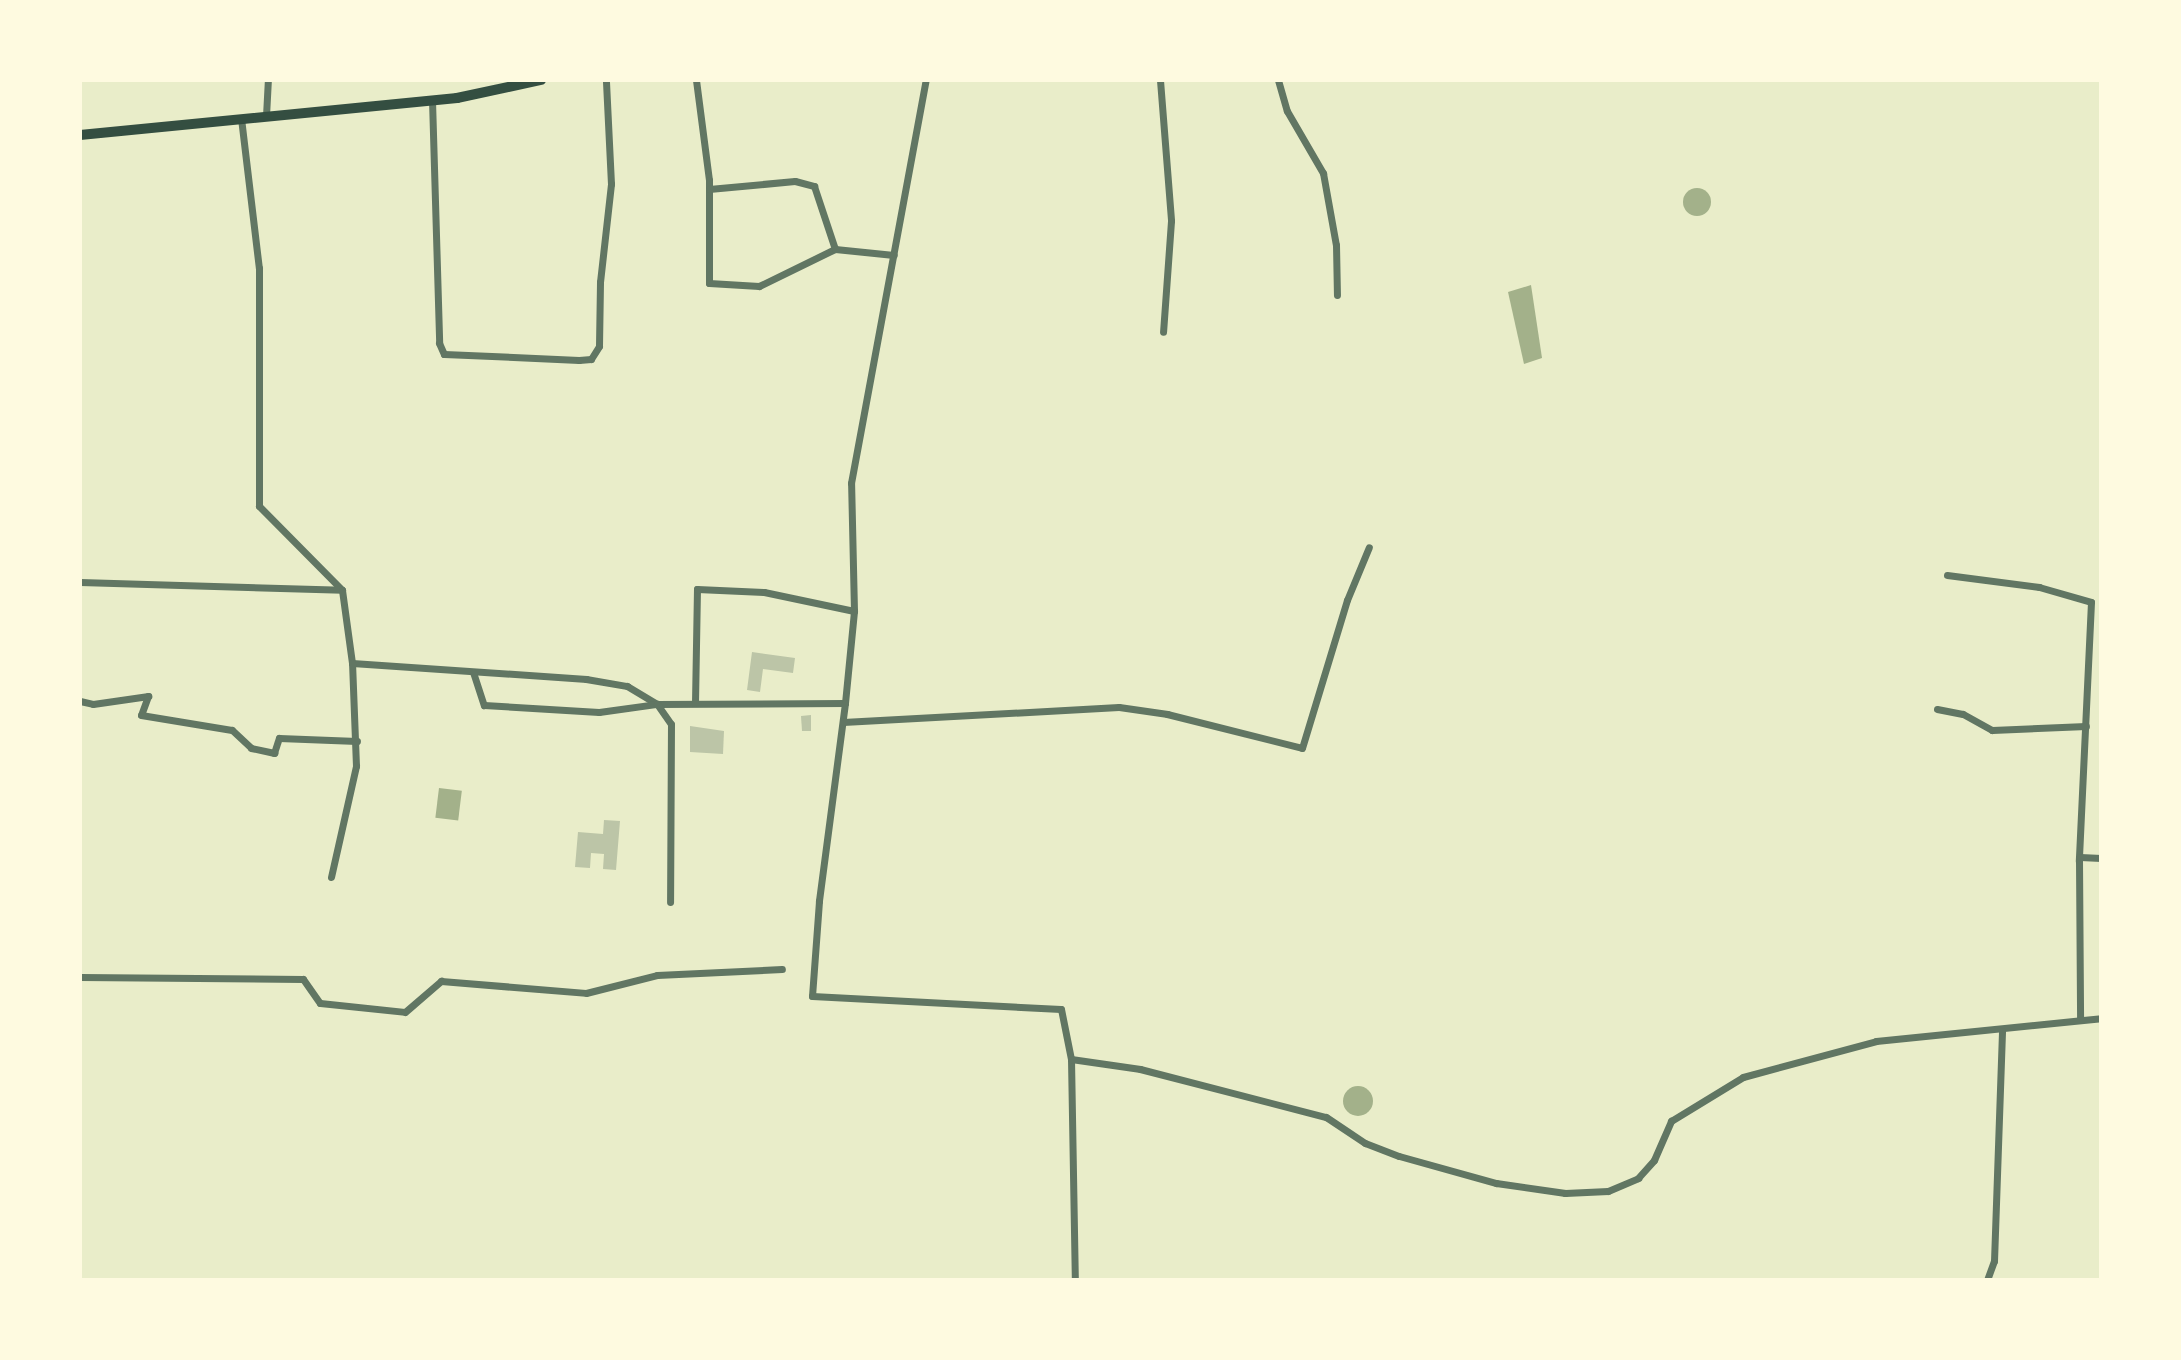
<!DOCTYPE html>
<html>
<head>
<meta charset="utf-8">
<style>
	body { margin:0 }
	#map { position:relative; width:2181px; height:1360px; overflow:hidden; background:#e9edc9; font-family:"Nunito Sans",sans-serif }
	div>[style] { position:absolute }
	.water>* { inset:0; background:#a3b18a; transform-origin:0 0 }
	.round { border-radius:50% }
	.building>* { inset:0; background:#bcc5a7 }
	.minor>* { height:7px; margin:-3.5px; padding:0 3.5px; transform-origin:3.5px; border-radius:3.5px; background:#617663 }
	.secondary>* { height:10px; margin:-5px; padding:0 5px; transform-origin:5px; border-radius:5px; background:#344e41 }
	span { translate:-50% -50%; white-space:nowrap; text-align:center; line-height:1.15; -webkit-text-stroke:6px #fefae0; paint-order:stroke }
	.frame { position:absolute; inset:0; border:82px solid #fefae0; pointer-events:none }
</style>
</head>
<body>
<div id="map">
	<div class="water">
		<div class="round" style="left:1683px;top:188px;width:28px;height:28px"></div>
		<div style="clip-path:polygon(1531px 285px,1542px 358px,1524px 364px,1508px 292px)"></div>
		<div style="left:439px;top:788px;width:23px;height:30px;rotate:7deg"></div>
		<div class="round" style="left:1343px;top:1086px;width:30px;height:30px"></div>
	</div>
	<div class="building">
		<div style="clip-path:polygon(752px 652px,795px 658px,793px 673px,763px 669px,760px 692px,747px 690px)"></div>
		<div style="clip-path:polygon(811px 715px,811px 731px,802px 731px,801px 716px)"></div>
		<div style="clip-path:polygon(690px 726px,724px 731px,723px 754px,690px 752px)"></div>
		<div style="clip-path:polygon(604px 820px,620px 821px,616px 870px,603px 869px,604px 854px,591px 853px,590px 868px,575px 867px,578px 832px,603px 834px)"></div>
	</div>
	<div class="minor">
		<div style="left:696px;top:80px;width:101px;rotate:82.6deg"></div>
		<div style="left:709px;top:180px;width:103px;rotate:90deg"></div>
		<div style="left:709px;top:283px;width:50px;rotate:3.4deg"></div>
		<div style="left:759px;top:286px;width:85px;rotate:-26deg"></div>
		<div style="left:1160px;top:80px;width:141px;rotate:85.5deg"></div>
		<div style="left:1171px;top:221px;width:111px;rotate:94.1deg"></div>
		<div style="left:1278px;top:80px;width:32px;rotate:74deg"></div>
		<div style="left:1287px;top:111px;width:72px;rotate:59.9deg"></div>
		<div style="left:1323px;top:173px;width:73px;rotate:79.8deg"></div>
		<div style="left:1336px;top:245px;width:50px;rotate:88.9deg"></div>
		<div style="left:432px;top:100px;width:243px;rotate:88.3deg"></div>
		<div style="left:439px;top:343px;width:12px;rotate:66deg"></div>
		<div style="left:444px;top:354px;width:135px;rotate:2.5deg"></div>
		<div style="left:579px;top:360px;width:12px;rotate:-5deg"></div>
		<div style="left:591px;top:359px;width:15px;rotate:-58deg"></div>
		<div style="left:599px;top:346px;width:64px;rotate:-89.1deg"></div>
		<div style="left:600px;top:282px;width:99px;rotate:-83.6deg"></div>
		<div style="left:611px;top:184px;width:104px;rotate:-92.8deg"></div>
		<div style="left:266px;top:116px;width:36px;rotate:-87deg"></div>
		<div style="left:241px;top:118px;width:151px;rotate:83.2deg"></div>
		<div style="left:259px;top:268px;width:238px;rotate:90deg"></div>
		<div style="left:259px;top:506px;width:118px;rotate:45.3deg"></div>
		<div style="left:709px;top:189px;width:86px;rotate:-5.3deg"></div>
		<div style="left:795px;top:181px;width:20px;rotate:15deg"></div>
		<div style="left:814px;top:186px;width:66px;rotate:71.6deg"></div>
		<div style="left:835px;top:249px;width:59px;rotate:5.8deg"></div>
		<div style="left:1947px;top:575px;width:93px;rotate:7.4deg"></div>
		<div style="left:2039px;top:587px;width:54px;rotate:16.1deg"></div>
		<div style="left:2091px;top:602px;width:259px;rotate:92.7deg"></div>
		<div style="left:2079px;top:861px;width:159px;rotate:89.6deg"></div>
		<div style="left:80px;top:582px;width:262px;rotate:1.7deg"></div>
		<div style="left:342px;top:590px;width:74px;rotate:82.2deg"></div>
		<div style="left:352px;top:663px;width:235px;rotate:3.9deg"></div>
		<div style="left:586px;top:679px;width:42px;rotate:9.7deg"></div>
		<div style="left:627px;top:686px;width:35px;rotate:31deg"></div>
		<div style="left:657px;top:704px;width:188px;rotate:-0.3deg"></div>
		<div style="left:845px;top:703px;width:92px;rotate:-84.4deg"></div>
		<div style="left:854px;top:611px;width:128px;rotate:-91.3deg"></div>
		<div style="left:851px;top:483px;width:410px;rotate:-79.5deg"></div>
		<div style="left:473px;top:672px;width:35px;rotate:72deg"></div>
		<div style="left:484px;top:705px;width:115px;rotate:3.5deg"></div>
		<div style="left:599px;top:712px;width:59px;rotate:-7.9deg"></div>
		<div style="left:657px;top:704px;width:24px;rotate:55deg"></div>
		<div style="left:671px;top:724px;width:178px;rotate:90.3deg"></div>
		<div style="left:80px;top:701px;width:13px;rotate:13deg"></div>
		<div style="left:93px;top:704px;width:56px;rotate:-8.3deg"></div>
		<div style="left:148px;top:696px;width:20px;rotate:110deg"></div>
		<div style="left:141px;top:715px;width:92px;rotate:9.4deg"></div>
		<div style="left:232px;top:730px;width:26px;rotate:43deg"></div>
		<div style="left:251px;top:748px;width:24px;rotate:12deg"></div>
		<div style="left:274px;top:753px;width:16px;rotate:-72deg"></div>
		<div style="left:279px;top:738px;width:78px;rotate:2.2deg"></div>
		<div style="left:695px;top:703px;width:114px;rotate:-89deg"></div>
		<div style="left:697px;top:589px;width:67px;rotate:2.6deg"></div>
		<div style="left:764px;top:592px;width:92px;rotate:11.9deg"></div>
		<div style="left:845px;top:703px;width:200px;rotate:97.5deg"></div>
		<div style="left:819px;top:901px;width:95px;rotate:94.2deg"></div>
		<div style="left:812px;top:996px;width:249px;rotate:3deg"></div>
		<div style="left:1061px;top:1009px;width:51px;rotate:78.7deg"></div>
		<div style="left:1071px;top:1059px;width:221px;rotate:89deg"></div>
		<div style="left:1937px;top:709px;width:26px;rotate:11deg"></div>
		<div style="left:1963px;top:714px;width:33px;rotate:29deg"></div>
		<div style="left:1992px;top:730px;width:94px;rotate:-2.4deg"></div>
		<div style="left:843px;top:722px;width:276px;rotate:-3.1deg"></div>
		<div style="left:1119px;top:707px;width:49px;rotate:8.3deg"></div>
		<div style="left:1167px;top:714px;width:139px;rotate:14.1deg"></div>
		<div style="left:1302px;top:748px;width:155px;rotate:-73.1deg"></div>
		<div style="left:1347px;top:600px;width:57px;rotate:-67.5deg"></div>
		<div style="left:2080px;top:857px;width:21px;rotate:3deg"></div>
		<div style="left:331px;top:877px;width:114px;rotate:-77.3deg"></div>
		<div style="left:356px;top:766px;width:103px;rotate:-92.2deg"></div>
		<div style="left:80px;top:977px;width:223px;rotate:0.5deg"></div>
		<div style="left:303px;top:979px;width:29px;rotate:55deg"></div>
		<div style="left:320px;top:1003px;width:85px;rotate:6deg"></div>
		<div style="left:405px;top:1012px;width:48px;rotate:-40.7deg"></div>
		<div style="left:441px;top:981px;width:145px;rotate:4.7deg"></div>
		<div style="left:586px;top:993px;width:73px;rotate:-14.2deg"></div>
		<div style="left:657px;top:975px;width:125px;rotate:-2.7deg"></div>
		<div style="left:1071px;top:1059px;width:70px;rotate:8.2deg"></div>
		<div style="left:1140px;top:1069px;width:192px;rotate:14.5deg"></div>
		<div style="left:1326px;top:1117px;width:47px;rotate:33.7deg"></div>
		<div style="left:1365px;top:1143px;width:36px;rotate:21deg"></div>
		<div style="left:1399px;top:1156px;width:101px;rotate:15.6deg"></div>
		<div style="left:1496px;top:1183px;width:70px;rotate:8.2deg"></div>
		<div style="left:1565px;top:1193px;width:43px;rotate:-2.7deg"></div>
		<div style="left:1608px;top:1191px;width:33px;rotate:-23deg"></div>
		<div style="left:1638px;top:1178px;width:24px;rotate:-48deg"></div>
		<div style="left:1654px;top:1160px;width:43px;rotate:-66.4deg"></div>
		<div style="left:1671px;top:1121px;width:84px;rotate:-31.4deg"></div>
		<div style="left:1743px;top:1077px;width:138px;rotate:-15.1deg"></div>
		<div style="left:1876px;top:1041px;width:226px;rotate:-5.8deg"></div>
		<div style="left:1987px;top:1280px;width:20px;rotate:-70deg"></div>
		<div style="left:1994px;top:1261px;width:230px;rotate:-88deg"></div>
	</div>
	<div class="secondary">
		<div style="left:80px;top:135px;width:379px;rotate:-5.6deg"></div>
		<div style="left:457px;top:98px;width:86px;rotate:-12.1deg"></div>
	</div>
	<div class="frame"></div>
</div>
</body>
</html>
